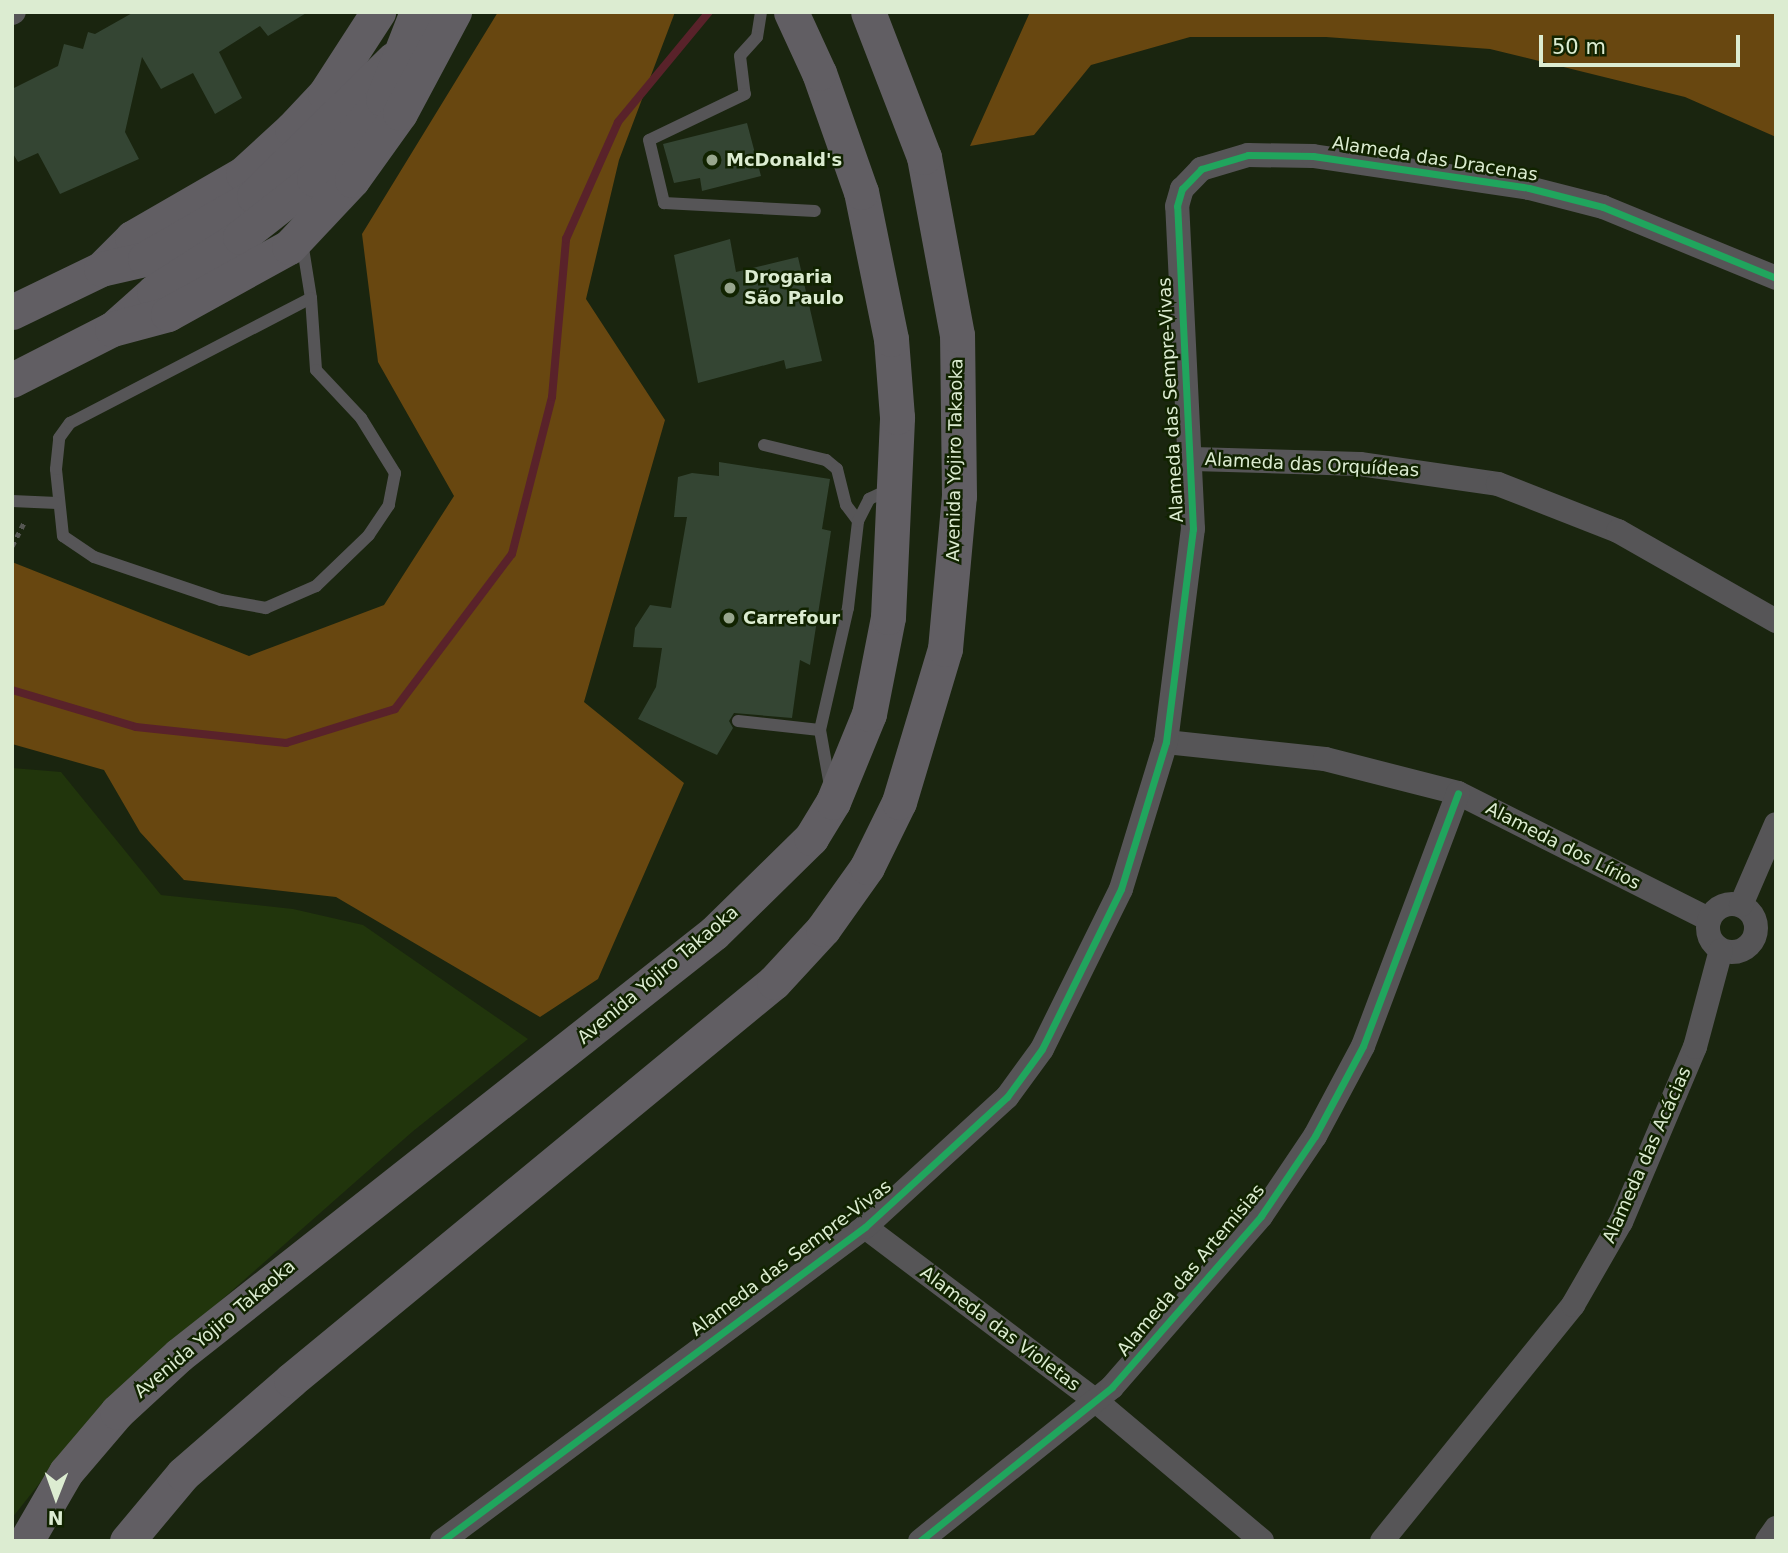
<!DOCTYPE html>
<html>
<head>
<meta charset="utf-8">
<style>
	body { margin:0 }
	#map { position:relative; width:1788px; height:1553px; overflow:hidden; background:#1a250f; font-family:"DejaVu Sans",sans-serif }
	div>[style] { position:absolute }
	.built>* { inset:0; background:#21350c }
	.forest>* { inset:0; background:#684710 }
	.stream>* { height:8px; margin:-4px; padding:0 4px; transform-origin:4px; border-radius:4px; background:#59222a }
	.building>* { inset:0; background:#344533 }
	.path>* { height:4.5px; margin-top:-2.25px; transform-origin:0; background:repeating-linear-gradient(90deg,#565753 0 5px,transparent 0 10px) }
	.lane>* { height:12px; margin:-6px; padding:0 6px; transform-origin:6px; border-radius:6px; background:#565557 }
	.street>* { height:24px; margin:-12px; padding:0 12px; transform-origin:12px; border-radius:12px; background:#565557 }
	.street>.ring { margin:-12px; padding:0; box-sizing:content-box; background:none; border:24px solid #565557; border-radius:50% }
	.secondary>* { height:35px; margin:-17.5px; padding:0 17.5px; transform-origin:17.5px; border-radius:17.5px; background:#615e63 }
	.cycleway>* { height:7px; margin:-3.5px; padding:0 3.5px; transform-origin:3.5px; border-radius:3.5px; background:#20a55d }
	.dots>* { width:19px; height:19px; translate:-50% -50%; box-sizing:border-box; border:4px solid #112300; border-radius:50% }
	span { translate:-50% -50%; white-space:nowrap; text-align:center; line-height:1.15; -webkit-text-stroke:5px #112300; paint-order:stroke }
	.street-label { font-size:18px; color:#dcecd1 }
	.poi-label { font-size:18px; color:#dcecd1; font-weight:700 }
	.left { translate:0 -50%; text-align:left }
	.frame { position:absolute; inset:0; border:14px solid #dcecd1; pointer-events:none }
	.north { position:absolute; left:21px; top:1462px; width:70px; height:70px; -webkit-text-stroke:5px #112300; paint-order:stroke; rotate:181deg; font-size:19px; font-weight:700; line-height:28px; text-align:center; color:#dcecd1 }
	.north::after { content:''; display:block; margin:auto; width:24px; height:32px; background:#dcecd1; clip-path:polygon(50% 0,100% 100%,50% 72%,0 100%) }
	.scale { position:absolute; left:1539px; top:35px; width:201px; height:32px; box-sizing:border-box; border:4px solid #dcecd1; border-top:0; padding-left:9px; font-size:21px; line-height:24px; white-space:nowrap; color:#dcecd1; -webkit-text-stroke:5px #112300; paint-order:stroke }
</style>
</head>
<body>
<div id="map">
	<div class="built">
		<div style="clip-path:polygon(12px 768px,61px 772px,161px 895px,293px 909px,363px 925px,528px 1039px,412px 1132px,100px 1407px,12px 1518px)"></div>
	</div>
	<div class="forest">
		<div style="clip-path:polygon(498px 12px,675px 12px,619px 160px,586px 299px,665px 420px,584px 702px,684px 783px,598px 979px,540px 1017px,336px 897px,184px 880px,140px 832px,104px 770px,12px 744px,12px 562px,249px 656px,384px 605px,454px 496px,378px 362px,362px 234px)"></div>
		<div style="clip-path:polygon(1030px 12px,1776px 12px,1776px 137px,1685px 97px,1490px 49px,1326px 37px,1190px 37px,1091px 65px,1034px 135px,970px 146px)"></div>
	</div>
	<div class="stream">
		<div style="left:12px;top:690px;width:129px;rotate:16.6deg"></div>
		<div style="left:136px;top:727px;width:151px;rotate:6.1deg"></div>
		<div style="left:286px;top:743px;width:114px;rotate:-17.3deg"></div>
		<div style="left:395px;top:709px;width:194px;rotate:-53deg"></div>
		<div style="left:512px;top:554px;width:162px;rotate:-75.7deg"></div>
		<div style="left:552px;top:397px;width:159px;rotate:-84.9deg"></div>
		<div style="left:566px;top:239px;width:128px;rotate:-66deg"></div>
		<div style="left:618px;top:122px;width:143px;rotate:-50.4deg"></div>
	</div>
	<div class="building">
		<div style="clip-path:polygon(134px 12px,308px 12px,268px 36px,260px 26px,219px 52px,242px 98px,215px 114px,193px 73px,161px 89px,142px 57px,125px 132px,139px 159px,60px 194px,38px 153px,18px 162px,12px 152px,12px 89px,58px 66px,64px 44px,83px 49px,88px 32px,95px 34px)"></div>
		<div style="clip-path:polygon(747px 123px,761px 176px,702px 191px,700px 178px,674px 183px,663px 144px)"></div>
		<div style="clip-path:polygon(730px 239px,736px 272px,798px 257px,822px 361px,786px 369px,784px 360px,698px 383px,674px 255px)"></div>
		<div style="clip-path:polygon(719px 462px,830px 479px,822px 529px,831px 531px,810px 665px,800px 660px,792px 718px,734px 713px,729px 721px,733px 728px,717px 755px,638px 719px,656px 687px,662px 648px,633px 647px,635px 628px,650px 605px,671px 608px,687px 517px,674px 517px,678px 477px,692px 473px,719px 476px)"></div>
	</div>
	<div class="path">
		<div style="left:12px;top:546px;width:28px;rotate:-63deg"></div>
	</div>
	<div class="lane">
		<div style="left:761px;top:12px;width:25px;rotate:99deg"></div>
		<div style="left:757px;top:37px;width:25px;rotate:132deg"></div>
		<div style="left:740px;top:56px;width:38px;rotate:83deg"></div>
		<div style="left:745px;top:94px;width:106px;rotate:154.4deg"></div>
		<div style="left:649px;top:140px;width:65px;rotate:76.6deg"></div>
		<div style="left:664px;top:203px;width:151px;rotate:3deg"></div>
		<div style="left:302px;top:242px;width:57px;rotate:80.9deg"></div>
		<div style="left:311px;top:298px;width:72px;rotate:86deg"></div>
		<div style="left:316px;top:370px;width:66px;rotate:46.8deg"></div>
		<div style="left:361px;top:418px;width:65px;rotate:58.3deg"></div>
		<div style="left:395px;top:473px;width:33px;rotate:101deg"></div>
		<div style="left:389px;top:505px;width:36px;rotate:124deg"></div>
		<div style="left:369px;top:535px;width:74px;rotate:136.1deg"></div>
		<div style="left:316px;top:586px;width:55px;rotate:156.3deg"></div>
		<div style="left:266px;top:608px;width:46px;rotate:-169.9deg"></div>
		<div style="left:221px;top:600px;width:134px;rotate:-161.3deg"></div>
		<div style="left:94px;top:557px;width:37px;rotate:-146deg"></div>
		<div style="left:63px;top:536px;width:67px;rotate:-96deg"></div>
		<div style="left:56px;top:469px;width:31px;rotate:-84deg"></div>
		<div style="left:59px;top:438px;width:19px;rotate:-54deg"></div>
		<div style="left:70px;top:423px;width:271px;rotate:-27.4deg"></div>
		<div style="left:764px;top:445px;width:64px;rotate:13.6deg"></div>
		<div style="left:826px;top:460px;width:14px;rotate:39deg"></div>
		<div style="left:837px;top:469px;width:37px;rotate:76deg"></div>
		<div style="left:846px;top:505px;width:20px;rotate:53deg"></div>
		<div style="left:12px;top:501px;width:45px;rotate:2.5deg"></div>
		<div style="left:738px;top:721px;width:82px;rotate:6.3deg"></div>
		<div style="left:830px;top:786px;width:57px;rotate:-100.1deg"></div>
		<div style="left:820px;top:730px;width:125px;rotate:-77.1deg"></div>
		<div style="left:848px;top:608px;width:88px;rotate:-83.4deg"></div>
		<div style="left:858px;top:521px;width:25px;rotate:-63deg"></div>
		<div style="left:869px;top:499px;width:23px;rotate:-25deg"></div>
	</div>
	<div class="street">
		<div style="left:12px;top:13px;width:2px;rotate:-27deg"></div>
		<div style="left:1193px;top:459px;width:167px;rotate:1.7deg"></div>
		<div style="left:1360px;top:464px;width:139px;rotate:8.2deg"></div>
		<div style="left:1498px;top:484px;width:129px;rotate:21.4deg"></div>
		<div style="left:1618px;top:531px;width:182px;rotate:29.7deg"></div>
		<div style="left:1166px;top:742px;width:160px;rotate:6.1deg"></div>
		<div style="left:1325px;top:759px;width:137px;rotate:14.3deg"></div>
		<div style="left:1458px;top:793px;width:281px;rotate:26.7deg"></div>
		<div class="ring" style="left:1708px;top:904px;width:24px;height:24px"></div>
		<div style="left:1741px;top:905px;width:88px;rotate:-66.6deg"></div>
		<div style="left:865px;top:1227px;width:289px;rotate:37deg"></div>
		<div style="left:1096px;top:1401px;width:217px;rotate:40.1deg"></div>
		<div style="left:442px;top:1541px;width:527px;rotate:-36.59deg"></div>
		<div style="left:865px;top:1227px;width:193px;rotate:-42.5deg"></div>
		<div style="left:1007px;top:1097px;width:59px;rotate:-53.9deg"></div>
		<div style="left:1042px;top:1049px;width:178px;rotate:-63.7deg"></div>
		<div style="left:1121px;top:889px;width:154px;rotate:-73deg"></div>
		<div style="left:1166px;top:742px;width:215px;rotate:-82.8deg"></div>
		<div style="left:1193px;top:529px;width:323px;rotate:-92.8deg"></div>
		<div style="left:1177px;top:206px;width:18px;rotate:-74deg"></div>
		<div style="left:1182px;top:189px;width:28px;rotate:-46deg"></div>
		<div style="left:1201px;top:169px;width:49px;rotate:-16.6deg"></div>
		<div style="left:1248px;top:155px;width:65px;rotate:0.9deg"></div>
		<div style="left:1313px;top:156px;width:218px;rotate:8.4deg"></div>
		<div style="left:1529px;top:188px;width:76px;rotate:14.4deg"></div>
		<div style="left:1603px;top:207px;width:187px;rotate:22.3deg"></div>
		<div style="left:920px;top:1541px;width:246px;rotate:-38.7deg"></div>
		<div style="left:1112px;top:1387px;width:227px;rotate:-48.9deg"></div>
		<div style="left:1261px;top:1216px;width:97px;rotate:-56deg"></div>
		<div style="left:1315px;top:1136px;width:102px;rotate:-61.9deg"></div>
		<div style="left:1363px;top:1046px;width:270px;rotate:-69.4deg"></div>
		<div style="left:1382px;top:1541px;width:304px;rotate:-51deg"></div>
		<div style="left:1573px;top:1305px;width:96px;rotate:-60deg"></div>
		<div style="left:1621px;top:1222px;width:190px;rotate:-67.1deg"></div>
		<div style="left:1695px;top:1047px;width:100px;rotate:-75deg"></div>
		<div style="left:1767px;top:1541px;width:16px;rotate:-55deg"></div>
	</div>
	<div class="secondary">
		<div style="left:103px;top:267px;width:41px;rotate:-45deg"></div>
		<div style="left:132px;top:238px;width:128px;rotate:-30deg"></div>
		<div style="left:243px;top:174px;width:67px;rotate:-42.6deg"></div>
		<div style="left:292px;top:129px;width:48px;rotate:-46.7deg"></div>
		<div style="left:325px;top:94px;width:98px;rotate:-57.1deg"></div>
		<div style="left:12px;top:312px;width:99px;rotate:-25.8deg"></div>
		<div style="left:101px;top:269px;width:45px;rotate:-12.8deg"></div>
		<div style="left:145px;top:259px;width:126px;rotate:-30deg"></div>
		<div style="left:254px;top:196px;width:196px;rotate:-44.4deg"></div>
		<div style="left:117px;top:325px;width:50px;rotate:-41.7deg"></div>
		<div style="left:154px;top:292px;width:102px;rotate:-32.6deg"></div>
		<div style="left:240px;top:237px;width:94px;rotate:-38.1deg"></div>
		<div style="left:314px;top:179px;width:106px;rotate:-49.2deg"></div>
		<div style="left:383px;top:99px;width:93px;rotate:-68.7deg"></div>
		<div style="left:12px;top:380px;width:112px;rotate:-27deg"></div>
		<div style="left:112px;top:329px;width:58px;rotate:-15deg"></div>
		<div style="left:168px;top:314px;width:138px;rotate:-29deg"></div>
		<div style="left:289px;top:247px;width:92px;rotate:-46.8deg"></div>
		<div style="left:352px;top:180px;width:82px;rotate:-54.4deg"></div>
		<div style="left:400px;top:113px;width:115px;rotate:-61.9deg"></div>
		<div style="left:26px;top:1541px;width:80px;rotate:-59.9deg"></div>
		<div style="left:66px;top:1472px;width:79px;rotate:-49.6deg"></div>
		<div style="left:117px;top:1412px;width:84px;rotate:-42.6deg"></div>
		<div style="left:179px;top:1355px;width:681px;rotate:-38.27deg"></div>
		<div style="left:714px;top:933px;width:136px;rotate:-44.4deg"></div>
		<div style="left:811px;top:838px;width:42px;rotate:-58.6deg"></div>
		<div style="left:833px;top:802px;width:95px;rotate:-67.8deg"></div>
		<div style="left:869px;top:714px;width:99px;rotate:-78.9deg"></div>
		<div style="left:888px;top:617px;width:200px;rotate:-87.4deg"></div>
		<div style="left:897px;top:417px;width:78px;rotate:-94.4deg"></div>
		<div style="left:891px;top:339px;width:150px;rotate:-101.5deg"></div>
		<div style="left:861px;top:192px;width:126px;rotate:-109.4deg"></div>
		<div style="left:819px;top:73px;width:67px;rotate:-114.7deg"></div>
		<div style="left:127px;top:1541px;width:87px;rotate:-50.1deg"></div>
		<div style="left:183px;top:1474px;width:143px;rotate:-41deg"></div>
		<div style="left:291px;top:1380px;width:626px;rotate:-39.49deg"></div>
		<div style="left:774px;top:982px;width:72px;rotate:-47.2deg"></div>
		<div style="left:823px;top:929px;width:76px;rotate:-54.6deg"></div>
		<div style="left:867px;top:867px;width:72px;rotate:-63.8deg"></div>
		<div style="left:899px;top:802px;width:160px;rotate:-73.3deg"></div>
		<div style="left:945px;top:649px;width:154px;rotate:-84.8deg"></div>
		<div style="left:959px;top:496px;width:161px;rotate:-90.7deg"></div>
		<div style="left:957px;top:335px;width:181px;rotate:-100.5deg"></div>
		<div style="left:924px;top:157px;width:155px;rotate:-111.1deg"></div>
	</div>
	<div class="cycleway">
		<div style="left:442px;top:1541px;width:527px;rotate:-36.59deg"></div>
		<div style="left:865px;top:1227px;width:193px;rotate:-42.5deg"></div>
		<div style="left:1007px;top:1097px;width:59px;rotate:-53.9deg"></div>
		<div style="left:1042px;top:1049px;width:178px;rotate:-63.7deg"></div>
		<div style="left:1121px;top:889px;width:154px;rotate:-73deg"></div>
		<div style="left:1166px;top:742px;width:215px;rotate:-82.8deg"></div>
		<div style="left:1193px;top:529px;width:323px;rotate:-92.8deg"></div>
		<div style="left:1177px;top:206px;width:18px;rotate:-74deg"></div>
		<div style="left:1182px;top:189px;width:28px;rotate:-46deg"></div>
		<div style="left:1201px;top:169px;width:49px;rotate:-16.6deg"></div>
		<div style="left:1248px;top:155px;width:65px;rotate:0.9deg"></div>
		<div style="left:1313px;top:156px;width:218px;rotate:8.4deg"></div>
		<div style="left:1529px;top:188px;width:76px;rotate:14.4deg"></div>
		<div style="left:1603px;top:207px;width:187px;rotate:22.3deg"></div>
		<div style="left:920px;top:1541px;width:246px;rotate:-38.7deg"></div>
		<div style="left:1112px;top:1387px;width:227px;rotate:-48.9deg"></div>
		<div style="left:1261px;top:1216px;width:97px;rotate:-56deg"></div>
		<div style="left:1315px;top:1136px;width:102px;rotate:-61.9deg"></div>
		<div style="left:1363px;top:1046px;width:270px;rotate:-69.4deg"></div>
	</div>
	<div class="dots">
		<div style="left:712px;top:160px;background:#98a68d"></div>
		<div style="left:730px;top:288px;background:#98a68d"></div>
		<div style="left:729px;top:618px;background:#98a68d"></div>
	</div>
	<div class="street-label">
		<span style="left:1435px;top:159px;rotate:9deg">Alameda das Dracenas</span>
		<span style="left:1171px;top:400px;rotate:-93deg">Alameda das Sempre-Vivas</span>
		<span style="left:955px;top:460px;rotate:-89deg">Avenida Yojiro Takaoka</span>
		<span style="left:1312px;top:465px;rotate:3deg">Alameda das Orquídeas</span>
		<span style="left:1563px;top:846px;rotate:27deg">Alameda dos Lírios</span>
		<span style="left:658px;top:975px;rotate:-40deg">Avenida Yojiro Takaoka</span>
		<span style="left:1647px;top:1155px;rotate:-66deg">Alameda das Acácias</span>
		<span style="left:791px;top:1258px;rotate:-37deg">Alameda das Sempre-Vivas</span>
		<span style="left:1191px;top:1270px;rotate:-50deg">Alameda das Artemisias</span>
		<span style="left:215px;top:1329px;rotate:-40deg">Avenida Yojiro Takaoka</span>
		<span style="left:1000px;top:1329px;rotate:37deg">Alameda das Violetas</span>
	</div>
	<div class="poi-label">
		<span class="left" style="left:726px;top:160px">McDonald's</span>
		<span class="left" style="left:744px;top:288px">Drogaria<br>São Paulo</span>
		<span class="left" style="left:743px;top:618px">Carrefour</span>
	</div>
	<div class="frame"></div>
	<div class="north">N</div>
	<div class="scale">50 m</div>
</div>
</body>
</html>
